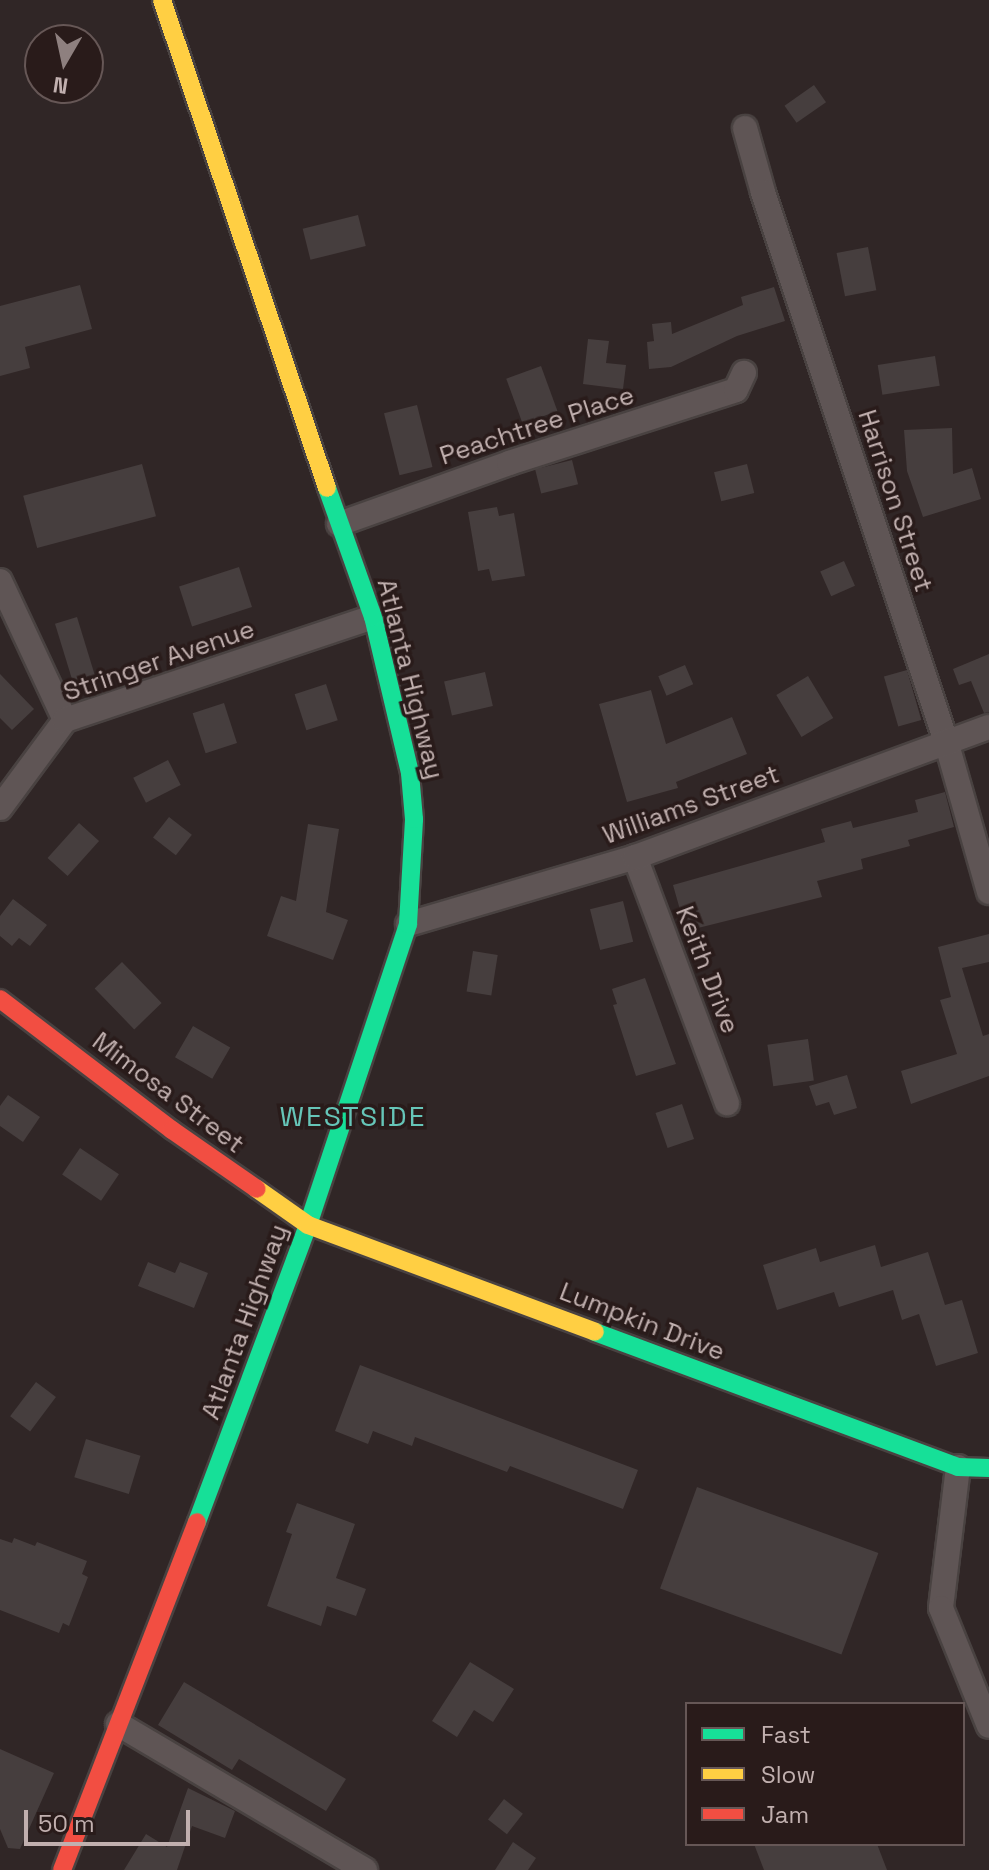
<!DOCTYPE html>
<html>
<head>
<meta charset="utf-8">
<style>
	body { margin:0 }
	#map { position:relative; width:989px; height:1870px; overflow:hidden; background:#302626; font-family:"Space Grotesk",sans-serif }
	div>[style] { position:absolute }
	.building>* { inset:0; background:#463e3e; transform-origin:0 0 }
	.roads { filter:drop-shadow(2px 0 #494241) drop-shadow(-2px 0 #494241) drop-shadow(0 2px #494241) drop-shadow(0 -2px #494241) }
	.street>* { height:24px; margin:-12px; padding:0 12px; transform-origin:12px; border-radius:12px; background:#5f5555 }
	.fast>* { height:18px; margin:-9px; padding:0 9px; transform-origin:9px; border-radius:9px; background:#16e098 }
	.slow>* { height:18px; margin:-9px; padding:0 9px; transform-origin:9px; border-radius:9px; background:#ffcf43 }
	.jam>* { height:18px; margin:-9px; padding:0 9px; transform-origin:9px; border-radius:9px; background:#f24e42 }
	span { translate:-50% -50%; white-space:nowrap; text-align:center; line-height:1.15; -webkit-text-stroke:7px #291b1a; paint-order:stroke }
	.street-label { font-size:26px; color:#c1b0af }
	.neighbourhood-label { font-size:28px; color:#66c5b8; letter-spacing:2px }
	.legend { position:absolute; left:685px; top:1702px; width:280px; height:144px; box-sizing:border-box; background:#291b1a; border:2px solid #665756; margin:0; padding:10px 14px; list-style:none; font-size:24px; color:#c1b0af }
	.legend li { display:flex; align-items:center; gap:16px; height:40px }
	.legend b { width:40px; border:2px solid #665756 }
	.north { position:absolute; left:24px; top:24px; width:80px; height:80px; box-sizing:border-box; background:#291b1a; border:2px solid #665756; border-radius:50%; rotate:189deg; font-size:22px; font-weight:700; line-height:32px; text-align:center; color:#c1b0af }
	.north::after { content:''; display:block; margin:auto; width:28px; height:36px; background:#8e807f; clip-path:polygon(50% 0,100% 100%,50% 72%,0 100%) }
	.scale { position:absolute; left:24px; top:1810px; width:166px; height:36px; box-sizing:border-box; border:4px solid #c1b0af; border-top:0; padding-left:10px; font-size:24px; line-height:28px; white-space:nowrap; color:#c1b0af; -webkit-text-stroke:6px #291b1a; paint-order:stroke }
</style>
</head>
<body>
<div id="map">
	<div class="building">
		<div style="left:814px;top:85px;width:21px;height:36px;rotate:55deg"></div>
		<div style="left:358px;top:215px;width:32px;height:57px;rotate:76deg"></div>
		<div style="left:868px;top:247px;width:44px;height:32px;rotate:79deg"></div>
		<div style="clip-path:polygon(80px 285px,92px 329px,25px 347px,30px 368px,0 376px,0 306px)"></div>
		<div style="clip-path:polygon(774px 287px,785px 321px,737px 336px,671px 367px,649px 369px,647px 342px,654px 341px,652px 324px,671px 322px,672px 334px,743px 305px,741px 297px)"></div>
		<div style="clip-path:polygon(588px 339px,609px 341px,606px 363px,626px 365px,623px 389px,583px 384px)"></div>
		<div style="left:935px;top:356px;width:30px;height:58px;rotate:81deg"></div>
		<div style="left:541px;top:366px;width:48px;height:37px;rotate:70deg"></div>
		<div style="left:417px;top:405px;width:64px;height:34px;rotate:76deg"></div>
		<div style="clip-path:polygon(952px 428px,953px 474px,972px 468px,981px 499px,923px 517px,907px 471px,904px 430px)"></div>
		<div style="left:572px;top:460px;width:25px;height:38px;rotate:76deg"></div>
		<div style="left:142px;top:464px;width:54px;height:123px;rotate:75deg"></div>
		<div style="left:747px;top:464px;width:30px;height:34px;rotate:76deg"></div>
		<div style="clip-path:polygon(497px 507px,499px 516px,514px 513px,525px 576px,492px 581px,489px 569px,478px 571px,468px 512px)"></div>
		<div style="left:844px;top:561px;width:27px;height:26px;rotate:66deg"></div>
		<div style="left:239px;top:567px;width:42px;height:63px;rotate:72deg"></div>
		<div style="left:77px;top:617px;width:66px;height:23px;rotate:73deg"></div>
		<div style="clip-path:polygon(989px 654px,989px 712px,984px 713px,971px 681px,959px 685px,953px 669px)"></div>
		<div style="left:685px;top:665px;width:21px;height:29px;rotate:67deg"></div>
		<div style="left:907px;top:670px;width:52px;height:24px;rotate:74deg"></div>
		<div style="left:485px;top:672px;width:35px;height:42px;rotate:77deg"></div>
		<div style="clip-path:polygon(0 674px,34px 709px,12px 730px,0 718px)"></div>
		<div style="left:808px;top:676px;width:49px;height:37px;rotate:59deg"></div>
		<div style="left:326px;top:684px;width:38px;height:33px;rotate:72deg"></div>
		<div style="clip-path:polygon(651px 690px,666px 744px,732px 717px,747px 754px,676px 782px,678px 788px,627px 802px,599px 704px)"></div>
		<div style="left:224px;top:703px;width:42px;height:33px;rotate:72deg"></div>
		<div style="left:168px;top:760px;width:28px;height:39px;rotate:63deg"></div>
		<div style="clip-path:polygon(945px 792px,954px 827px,908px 840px,910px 846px,861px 859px,863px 869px,817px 881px,822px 897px,686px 931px,673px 885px,825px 842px,821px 829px,851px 821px,853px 828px,918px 812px,915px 800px)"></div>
		<div style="left:169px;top:817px;width:29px;height:26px;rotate:38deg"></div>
		<div style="left:79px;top:823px;width:27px;height:47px;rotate:42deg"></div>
		<div style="clip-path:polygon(308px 824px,339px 829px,326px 912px,348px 920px,333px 960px,267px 936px,281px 896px,296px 901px)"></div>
		<div style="clip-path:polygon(13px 899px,47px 925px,30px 946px,19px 938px,12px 946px,0 936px,0 916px)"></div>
		<div style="left:623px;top:901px;width:42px;height:34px;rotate:76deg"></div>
		<div style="clip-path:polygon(989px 934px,989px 962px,962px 968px,983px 1036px,989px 1034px,989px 1076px,911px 1104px,901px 1071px,957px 1054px,940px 1000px,951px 997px,938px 947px)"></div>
		<div style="left:473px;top:951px;width:25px;height:41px;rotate:9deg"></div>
		<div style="left:122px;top:962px;width:57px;height:38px;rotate:46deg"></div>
		<div style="clip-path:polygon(645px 978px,676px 1064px,636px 1076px,613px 1005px,617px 1004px,612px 989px)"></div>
		<div style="left:193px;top:1026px;width:43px;height:36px;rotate:30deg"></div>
		<div style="left:808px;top:1039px;width:42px;height:41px;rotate:82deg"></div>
		<div style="clip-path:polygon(847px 1075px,857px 1108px,834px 1115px,829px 1102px,816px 1106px,809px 1086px)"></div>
		<div style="clip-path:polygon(8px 1095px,40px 1117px,23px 1142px,0 1126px,0 1106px)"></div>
		<div style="left:682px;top:1104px;width:37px;height:28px;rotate:71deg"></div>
		<div style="left:80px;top:1148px;width:47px;height:32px;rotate:34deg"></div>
		<div style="clip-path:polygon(875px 1245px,881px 1267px,928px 1252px,945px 1305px,962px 1300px,978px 1353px,936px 1366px,919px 1314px,902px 1320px,893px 1290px,839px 1307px,834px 1292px,777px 1310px,763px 1265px,816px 1248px,820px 1262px)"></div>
		<div style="clip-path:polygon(148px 1262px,175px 1273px,180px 1262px,208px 1273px,194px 1308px,138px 1286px)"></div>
		<div style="clip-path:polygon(360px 1365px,638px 1470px,623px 1509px,510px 1466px,507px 1472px,415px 1437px,412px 1446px,373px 1431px,368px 1444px,335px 1431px)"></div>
		<div style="left:36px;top:1382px;width:25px;height:43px;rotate:37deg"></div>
		<div style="left:86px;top:1439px;width:57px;height:40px;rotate:17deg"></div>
		<div style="left:697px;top:1487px;width:193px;height:108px;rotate:20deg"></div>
		<div style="clip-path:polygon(297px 1503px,355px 1524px,336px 1578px,366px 1589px,356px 1616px,327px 1606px,321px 1626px,267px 1606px,292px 1534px,286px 1532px)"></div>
		<div style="clip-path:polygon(14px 1538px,35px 1546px,37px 1542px,87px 1561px,82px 1574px,88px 1577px,69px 1626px,63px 1623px,59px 1633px,0 1610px,0 1539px,12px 1543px)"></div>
		<div style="clip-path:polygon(470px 1662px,514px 1689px,493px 1722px,474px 1710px,457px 1737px,432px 1721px)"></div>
		<div style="clip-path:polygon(184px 1682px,346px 1779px,326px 1811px,239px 1759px,232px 1770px,158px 1725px)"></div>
		<div style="clip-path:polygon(0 1749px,54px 1773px,20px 1849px,8px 1848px,0 1829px)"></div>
		<div style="clip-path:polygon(188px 1788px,235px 1811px,225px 1838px,192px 1826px,177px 1870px,124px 1870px,146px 1834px,167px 1847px)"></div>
		<div style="left:504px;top:1799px;width:24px;height:26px;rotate:38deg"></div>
		<div style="clip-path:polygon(513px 1842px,536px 1858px,528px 1870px,495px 1870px)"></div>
		<div style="clip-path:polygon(754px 1844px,877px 1844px,887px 1870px,764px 1870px)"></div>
	</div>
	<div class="roads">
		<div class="street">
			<div style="left:745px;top:128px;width:66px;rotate:74.3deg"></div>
			<div style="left:763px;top:192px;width:579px;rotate:71.57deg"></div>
			<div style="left:946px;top:741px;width:157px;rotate:74.1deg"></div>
			<div style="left:339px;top:524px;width:181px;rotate:-19.7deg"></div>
			<div style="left:509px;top:463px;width:238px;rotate:-17.8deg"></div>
			<div style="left:736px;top:390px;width:19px;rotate:-65deg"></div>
			<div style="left:0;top:581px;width:153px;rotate:64.9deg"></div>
			<div style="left:0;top:808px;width:109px;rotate:-53.5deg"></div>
			<div style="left:65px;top:720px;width:325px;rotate:-18.5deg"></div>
			<div style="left:635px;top:857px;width:263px;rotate:69.5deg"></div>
			<div style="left:408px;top:924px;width:237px;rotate:-16.4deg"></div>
			<div style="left:635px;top:857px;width:377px;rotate:-20.2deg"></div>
			<div style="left:958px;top:1467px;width:142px;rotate:96.9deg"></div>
			<div style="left:941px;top:1608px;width:127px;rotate:67.9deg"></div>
			<div style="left:118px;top:1724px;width:287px;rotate:30.6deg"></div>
		</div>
		<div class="fast">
			<div style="left:595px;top:1332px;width:387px;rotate:20.4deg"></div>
			<div style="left:958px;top:1467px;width:31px;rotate:2deg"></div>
			<div style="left:197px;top:1522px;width:317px;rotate:-69.5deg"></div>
			<div style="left:308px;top:1225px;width:317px;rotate:-71.6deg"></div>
			<div style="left:408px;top:924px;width:105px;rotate:-86.7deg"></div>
			<div style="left:414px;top:819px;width:46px;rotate:-95deg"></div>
			<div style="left:410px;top:773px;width:160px;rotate:-103.3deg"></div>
			<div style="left:373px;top:617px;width:137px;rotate:-109.6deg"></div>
		</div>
		<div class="slow">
			<div style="left:162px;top:0;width:515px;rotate:71.32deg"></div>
			<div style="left:257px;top:1189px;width:62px;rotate:35.2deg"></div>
			<div style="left:308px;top:1225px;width:306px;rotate:20.4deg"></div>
		</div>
		<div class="jam">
			<div style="left:0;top:999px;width:216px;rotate:37.3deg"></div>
			<div style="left:172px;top:1130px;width:103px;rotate:34.8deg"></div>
			<div style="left:62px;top:1870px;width:373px;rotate:-68.8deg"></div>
		</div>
	</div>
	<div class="street-label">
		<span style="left:537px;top:426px;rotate:-18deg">Peachtree Place</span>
		<span style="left:895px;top:501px;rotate:72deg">Harrison Street</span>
		<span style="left:159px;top:661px;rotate:-19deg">Stringer Avenue</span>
		<span style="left:410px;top:679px;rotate:76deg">Atlanta Highway</span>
		<span style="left:691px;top:805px;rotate:-20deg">Williams Street</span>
		<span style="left:707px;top:970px;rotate:69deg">Keith Drive</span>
		<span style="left:168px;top:1093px;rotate:37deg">Mimosa Street</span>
		<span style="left:245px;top:1322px;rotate:-70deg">Atlanta Highway</span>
		<span style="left:642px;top:1322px;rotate:21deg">Lumpkin Drive</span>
	</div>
	<div class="neighbourhood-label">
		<span style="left:353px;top:1116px">WESTSIDE</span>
	</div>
	<ul class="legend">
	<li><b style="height:10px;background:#16e098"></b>Fast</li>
	<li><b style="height:10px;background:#ffcf43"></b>Slow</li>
	<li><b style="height:10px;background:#f24e42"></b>Jam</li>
	</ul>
	<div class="north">N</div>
	<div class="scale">50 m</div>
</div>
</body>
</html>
